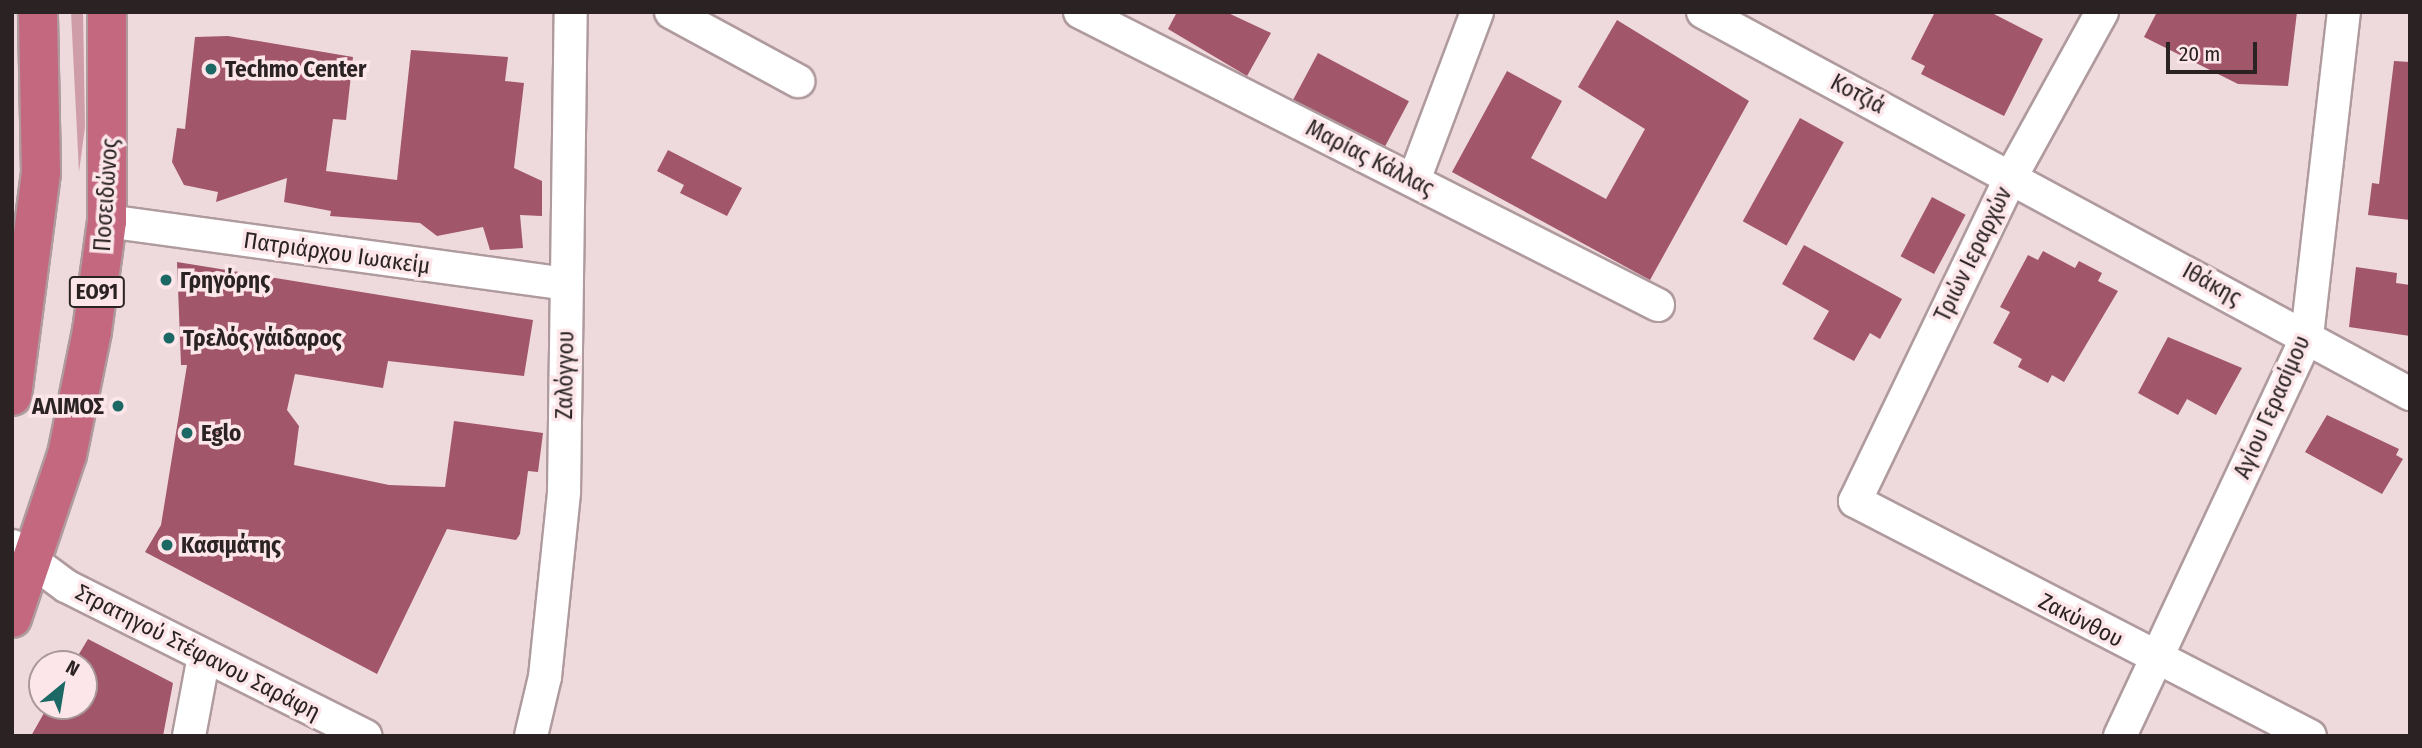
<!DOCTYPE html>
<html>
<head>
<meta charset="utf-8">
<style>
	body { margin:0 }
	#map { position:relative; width:2422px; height:748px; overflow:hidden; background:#eed9dd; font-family:"Fira Sans Condensed",sans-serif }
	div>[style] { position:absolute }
	.green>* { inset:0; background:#cf9da7 }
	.building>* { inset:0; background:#a15669; transform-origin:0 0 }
	.roads { filter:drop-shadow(2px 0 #af9a9e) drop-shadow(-2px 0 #af9a9e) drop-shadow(0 2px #af9a9e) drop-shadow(0 -2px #af9a9e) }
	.minor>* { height:32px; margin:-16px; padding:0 16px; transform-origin:16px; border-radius:16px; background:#fff }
	.highway>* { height:38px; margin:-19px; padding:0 19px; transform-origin:19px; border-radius:19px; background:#c3687f }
	.dots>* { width:19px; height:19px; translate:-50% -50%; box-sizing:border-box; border:4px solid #fce6ea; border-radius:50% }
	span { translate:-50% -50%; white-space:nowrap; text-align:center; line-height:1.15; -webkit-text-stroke:7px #fce6ea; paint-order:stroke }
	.shield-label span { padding:2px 5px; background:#fce6ea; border:2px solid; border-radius:5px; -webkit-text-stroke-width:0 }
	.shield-label { font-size:21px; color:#2a2223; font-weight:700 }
	.poi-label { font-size:23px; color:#2a2223; font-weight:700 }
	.left { translate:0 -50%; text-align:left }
	.right { translate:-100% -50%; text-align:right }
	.street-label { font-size:23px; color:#2a2223 }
	.frame { position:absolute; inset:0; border:14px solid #2a2223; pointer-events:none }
	.north { position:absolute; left:28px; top:650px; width:70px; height:70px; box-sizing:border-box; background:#fce6ea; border:2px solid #a8989a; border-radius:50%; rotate:30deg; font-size:19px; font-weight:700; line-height:28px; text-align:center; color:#2a2223 }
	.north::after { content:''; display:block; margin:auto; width:24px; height:32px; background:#1b6865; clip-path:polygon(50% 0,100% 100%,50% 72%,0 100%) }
	.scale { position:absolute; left:2166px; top:42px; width:91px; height:32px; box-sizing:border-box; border:4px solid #2a2223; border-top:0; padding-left:9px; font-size:21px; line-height:24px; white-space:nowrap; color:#2a2223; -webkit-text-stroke:5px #fce6ea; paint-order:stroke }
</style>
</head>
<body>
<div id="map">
	<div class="green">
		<div style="clip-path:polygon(71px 12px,83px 12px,85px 127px,79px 172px)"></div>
	</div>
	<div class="building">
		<div style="clip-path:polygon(1177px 12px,1226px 12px,1271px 33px,1247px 76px,1168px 29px)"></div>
		<div style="clip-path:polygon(1935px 12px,1990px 12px,2043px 39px,2004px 116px,1921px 74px,1925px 66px,1911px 59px)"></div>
		<div style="clip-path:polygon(2157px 12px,2297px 12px,2288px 86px,2238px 84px,2144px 37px)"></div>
		<div style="clip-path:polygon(1617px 20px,1749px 101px,1650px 280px,1452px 172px,1507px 71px,1562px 101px,1531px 158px,1606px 199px,1645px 129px,1578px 87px)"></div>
		<div style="clip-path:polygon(228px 36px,353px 57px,346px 120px,333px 119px,326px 171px,397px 180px,411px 50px,508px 57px,505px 81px,524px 83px,514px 168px,542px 181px,542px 216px,520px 215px,523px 248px,490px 250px,483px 227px,437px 236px,420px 223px,330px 216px,331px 211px,284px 202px,287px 178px,216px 202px,218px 192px,184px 185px,172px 162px,177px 128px,185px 129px,195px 37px)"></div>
		<div style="left:1318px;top:53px;width:103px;height:53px;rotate:28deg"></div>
		<div style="clip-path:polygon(2394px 61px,2410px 62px,2410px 220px,2368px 215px,2372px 183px,2379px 184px)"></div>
		<div style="left:1800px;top:118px;width:50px;height:118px;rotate:29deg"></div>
		<div style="clip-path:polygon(668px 150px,742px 188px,727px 216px,680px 193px,684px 185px,657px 171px)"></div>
		<div style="left:1932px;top:197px;width:38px;height:67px;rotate:28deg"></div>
		<div style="clip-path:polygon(1804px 245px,1902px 299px,1880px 339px,1870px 333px,1854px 361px,1813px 339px,1829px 311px,1782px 284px)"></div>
		<div style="clip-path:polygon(2043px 251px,2075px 268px,2079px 261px,2102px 273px,2098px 281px,2118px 291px,2064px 382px,2052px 375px,2048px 383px,2018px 367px,2022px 359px,1993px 343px,2010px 312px,2000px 307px,2028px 255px,2038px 260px)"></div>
		<div style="clip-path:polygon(177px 262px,533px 320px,524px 376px,388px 361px,383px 388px,295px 374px,287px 410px,299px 426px,294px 465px,389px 485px,445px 487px,454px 421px,543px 433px,538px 472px,528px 471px,520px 534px,516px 540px,447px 529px,377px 674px,145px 552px,161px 525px,187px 365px,181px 365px)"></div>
		<div style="clip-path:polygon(2356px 267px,2397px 273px,2396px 283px,2410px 285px,2410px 336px,2349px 327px)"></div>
		<div style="clip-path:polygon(2168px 337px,2242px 368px,2216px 415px,2187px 399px,2178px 415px,2138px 393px)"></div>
		<div style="clip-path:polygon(2327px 415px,2399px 449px,2396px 455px,2403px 459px,2382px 494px,2305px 452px)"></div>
		<div style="clip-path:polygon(88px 639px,173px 683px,163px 736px,31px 736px,48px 706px,84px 706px,84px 664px,73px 664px)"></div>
	</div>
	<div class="roads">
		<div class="minor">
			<div style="left:671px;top:12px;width:145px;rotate:28.5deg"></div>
			<div style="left:1080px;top:12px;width:648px;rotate:26.88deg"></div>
			<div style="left:1703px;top:12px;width:804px;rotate:28.38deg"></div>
			<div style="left:2102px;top:12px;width:186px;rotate:118.9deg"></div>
			<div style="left:2012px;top:175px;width:362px;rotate:115.7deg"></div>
			<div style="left:1855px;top:501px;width:512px;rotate:27.32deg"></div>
			<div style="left:1414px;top:180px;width:179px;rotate:-69.4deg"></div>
			<div style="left:107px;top:221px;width:463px;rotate:7.8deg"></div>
			<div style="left:12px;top:546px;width:67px;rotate:36.5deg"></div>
			<div style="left:66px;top:586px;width:335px;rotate:26.6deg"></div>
			<div style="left:189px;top:736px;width:81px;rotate:-79.4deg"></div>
			<div style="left:531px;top:736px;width:61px;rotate:-76.7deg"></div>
			<div style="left:545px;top:677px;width:186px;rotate:-84.1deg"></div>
			<div style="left:564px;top:492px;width:480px;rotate:-89.2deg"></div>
			<div style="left:2120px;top:736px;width:442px;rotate:-64.9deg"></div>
			<div style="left:2307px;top:336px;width:326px;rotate:-83.5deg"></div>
		</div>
		<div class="highway">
			<div style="left:12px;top:396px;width:225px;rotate:-82.6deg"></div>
			<div style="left:41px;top:173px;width:161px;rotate:-91.1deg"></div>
			<div style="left:12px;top:618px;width:172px;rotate:-71.4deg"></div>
			<div style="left:67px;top:455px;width:126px;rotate:-78.6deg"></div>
			<div style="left:92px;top:331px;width:111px;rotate:-82.2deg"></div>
			<div style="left:107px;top:221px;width:209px;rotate:-90deg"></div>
		</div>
	</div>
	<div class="dots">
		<div style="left:211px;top:69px;background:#1b6865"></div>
		<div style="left:166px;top:280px;background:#1b6865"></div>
		<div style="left:169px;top:338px;background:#1b6865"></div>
		<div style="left:118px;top:406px;background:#1b6865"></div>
		<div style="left:187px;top:433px;background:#1b6865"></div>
		<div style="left:167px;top:545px;background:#1b6865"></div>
	</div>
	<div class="shield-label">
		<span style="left:97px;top:292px">ΕΟ91</span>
	</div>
	<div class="poi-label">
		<span class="left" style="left:225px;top:69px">Techmo Center</span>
		<span class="left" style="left:180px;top:280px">Γρηγόρης</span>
		<span class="left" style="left:183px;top:338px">Τρελός γάιδαρος</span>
		<span class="right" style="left:104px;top:406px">ΑΛΙΜΟΣ</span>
		<span class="left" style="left:201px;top:433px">Eglo</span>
		<span class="left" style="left:181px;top:545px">Κασιμάτης</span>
	</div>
	<div class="street-label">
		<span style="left:1858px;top:94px;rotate:28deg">Κοτζιά</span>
		<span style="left:1370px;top:158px;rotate:27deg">Μαρίας Κάλλας</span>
		<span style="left:106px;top:195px;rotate:-86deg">Ποσειδώνος</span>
		<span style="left:337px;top:253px;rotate:8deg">Πατριάρχου Ιωακείμ</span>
		<span style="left:1973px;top:254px;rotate:-64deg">Τριών Ιεραρχών</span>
		<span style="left:2212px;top:284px;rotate:29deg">Ιθάκης</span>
		<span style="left:565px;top:375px;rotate:-89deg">Ζαλόγγου</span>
		<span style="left:2272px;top:407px;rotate:-66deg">Αγίου Γερασίμου</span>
		<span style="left:2081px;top:620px;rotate:27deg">Ζακύνθου</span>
		<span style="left:198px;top:652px;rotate:27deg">Στρατηγού Στέφανου Σαράφη</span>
	</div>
	<div class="frame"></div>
	<div class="north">N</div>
	<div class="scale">20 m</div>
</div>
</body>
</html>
